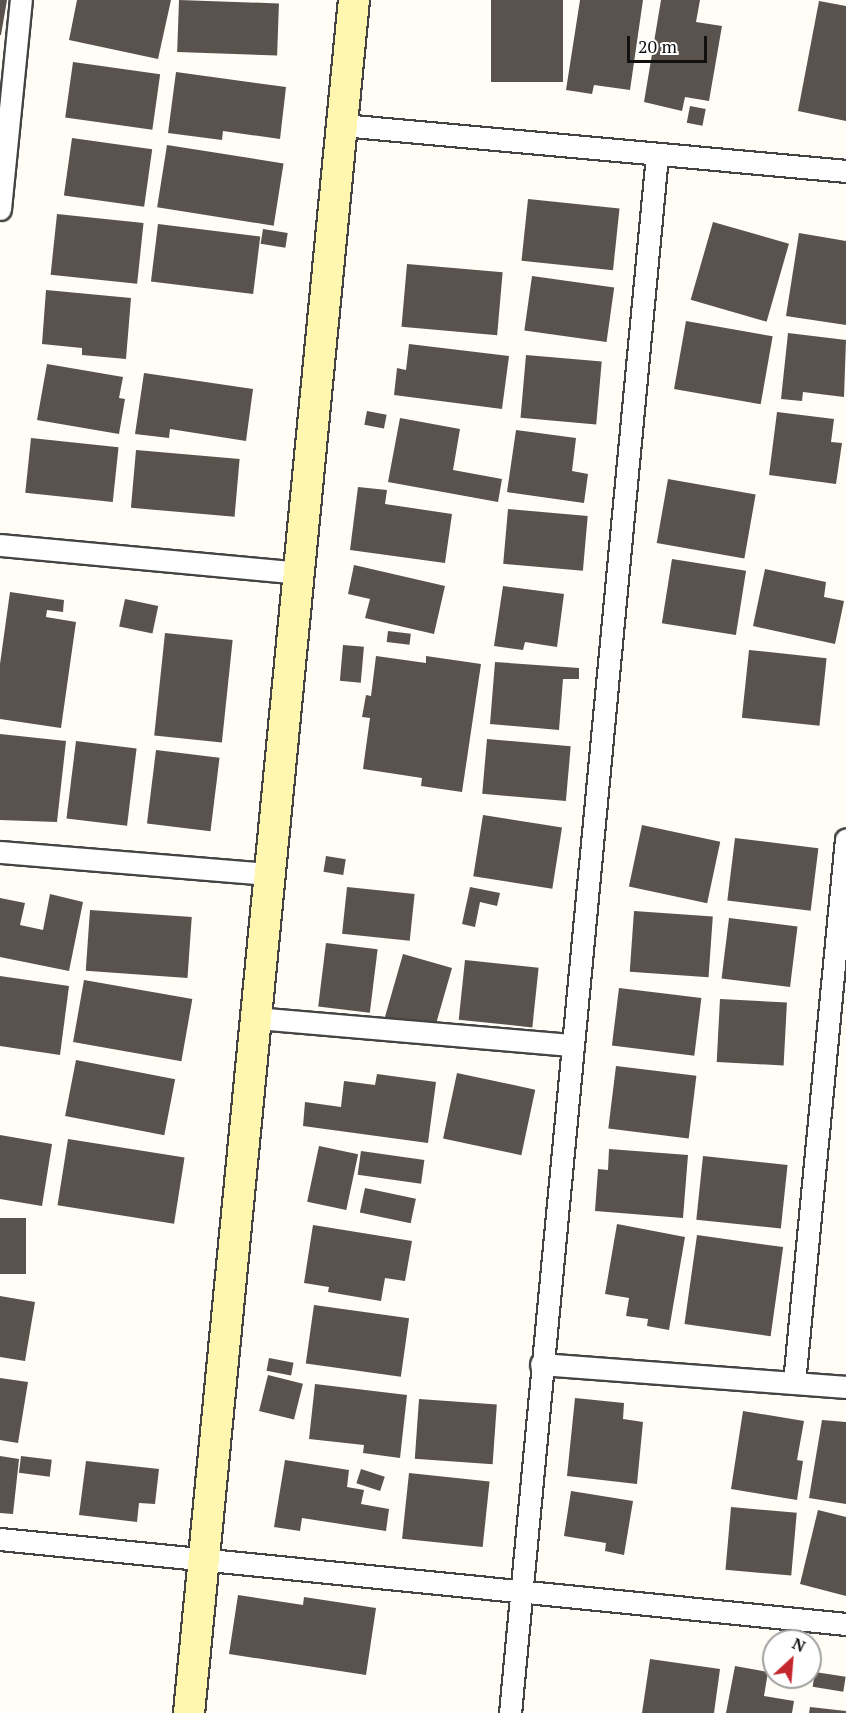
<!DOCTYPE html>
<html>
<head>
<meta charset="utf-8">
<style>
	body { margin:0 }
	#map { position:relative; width:846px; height:1713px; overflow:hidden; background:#fffdf5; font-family:"PT Serif",serif }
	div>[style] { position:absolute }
	.building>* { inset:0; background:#5a524d; transform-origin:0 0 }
	.roads { filter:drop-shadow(2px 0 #444) drop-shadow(-2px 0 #444) drop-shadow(0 2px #444) drop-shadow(0 -2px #444) }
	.street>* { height:21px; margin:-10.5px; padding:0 10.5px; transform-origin:10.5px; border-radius:10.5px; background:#fff }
	.secondary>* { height:30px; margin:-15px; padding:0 15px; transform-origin:15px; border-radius:15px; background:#fff6b0 }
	span { translate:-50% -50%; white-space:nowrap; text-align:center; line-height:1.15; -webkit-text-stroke:6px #fff; paint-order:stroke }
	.north { position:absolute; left:762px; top:1629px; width:60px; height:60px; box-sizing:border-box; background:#fff; border:2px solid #a0a0a0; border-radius:50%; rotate:26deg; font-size:16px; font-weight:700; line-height:24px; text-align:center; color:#111 }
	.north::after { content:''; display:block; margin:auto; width:21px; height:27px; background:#c4262e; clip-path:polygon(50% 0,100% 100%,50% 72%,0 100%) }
	.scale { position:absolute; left:627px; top:36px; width:80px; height:27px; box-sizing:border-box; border:3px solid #111; border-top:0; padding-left:8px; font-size:18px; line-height:21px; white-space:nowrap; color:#111; -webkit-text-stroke:4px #fff; paint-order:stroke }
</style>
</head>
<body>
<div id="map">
	<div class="building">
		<div style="clip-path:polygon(0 0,7px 0,1px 35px,0 35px)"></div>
		<div style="clip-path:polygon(77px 0,171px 0,158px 59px,69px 40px)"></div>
		<div style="left:179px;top:0;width:100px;height:52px;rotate:2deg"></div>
		<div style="left:491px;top:0;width:72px;height:82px"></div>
		<div style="clip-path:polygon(580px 0,643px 0,630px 90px,594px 85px,592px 94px,566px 90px)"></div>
		<div style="clip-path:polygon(661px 0,700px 0,696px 22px,722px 26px,709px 101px,685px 97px,682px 111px,644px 102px)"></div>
		<div style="clip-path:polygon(819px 1px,846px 6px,846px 121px,798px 111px)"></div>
		<div style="left:73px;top:62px;width:88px;height:56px;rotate:8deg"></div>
		<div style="clip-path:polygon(176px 72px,286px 87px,280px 139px,223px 131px,222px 140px,168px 133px)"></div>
		<div style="left:690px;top:106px;width:16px;height:17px;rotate:11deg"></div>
		<div style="left:72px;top:138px;width:81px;height:58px;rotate:8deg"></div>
		<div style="left:167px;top:145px;width:118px;height:63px;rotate:9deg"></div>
		<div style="left:528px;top:199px;width:92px;height:62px;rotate:6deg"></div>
		<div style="left:57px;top:214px;width:87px;height:61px;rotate:6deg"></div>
		<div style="left:713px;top:222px;width:79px;height:81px;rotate:16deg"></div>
		<div style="left:158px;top:224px;width:103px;height:58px;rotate:7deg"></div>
		<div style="left:263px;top:229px;width:25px;height:15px;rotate:9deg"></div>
		<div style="clip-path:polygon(799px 233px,846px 241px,846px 325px,786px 316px)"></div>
		<div style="left:407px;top:264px;width:96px;height:63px;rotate:5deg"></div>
		<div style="left:532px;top:276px;width:83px;height:55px;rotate:8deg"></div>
		<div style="clip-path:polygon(46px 290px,131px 298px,126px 359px,82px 355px,82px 348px,42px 344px)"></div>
		<div style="left:686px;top:321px;width:88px;height:69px;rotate:10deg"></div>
		<div style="clip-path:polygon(788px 333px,846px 340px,844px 397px,803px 392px,802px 401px,781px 399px)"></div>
		<div style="clip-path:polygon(409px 344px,509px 356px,502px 409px,394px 395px,397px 368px,406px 370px)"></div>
		<div style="left:526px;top:355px;width:76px;height:63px;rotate:5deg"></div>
		<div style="clip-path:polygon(47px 364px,123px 377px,119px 398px,125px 399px,119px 434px,37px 420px)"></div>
		<div style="clip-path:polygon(144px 373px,253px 389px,246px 441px,170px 429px,169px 438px,135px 434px)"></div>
		<div style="left:367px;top:411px;width:20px;height:14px;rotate:11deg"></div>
		<div style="clip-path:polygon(777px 412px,834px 419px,831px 442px,842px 443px,836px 484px,769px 475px)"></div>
		<div style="clip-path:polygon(400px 418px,460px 429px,453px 470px,502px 479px,498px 502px,388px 482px)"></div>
		<div style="clip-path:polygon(516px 430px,576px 438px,572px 471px,588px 474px,584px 503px,507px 492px)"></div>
		<div style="left:31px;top:438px;width:88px;height:55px;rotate:6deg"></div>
		<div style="left:136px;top:450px;width:104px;height:58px;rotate:5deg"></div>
		<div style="left:668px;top:479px;width:89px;height:65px;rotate:10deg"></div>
		<div style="clip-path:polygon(358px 487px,387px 490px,385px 504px,452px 514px,445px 563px,350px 550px)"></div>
		<div style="left:508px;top:509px;width:80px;height:55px;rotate:5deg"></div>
		<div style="left:672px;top:559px;width:75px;height:65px;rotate:9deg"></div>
		<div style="clip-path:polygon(354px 565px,445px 586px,434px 634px,365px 618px,370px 599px,348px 594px)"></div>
		<div style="clip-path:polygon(765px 569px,826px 582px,824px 597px,844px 601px,835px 644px,753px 626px)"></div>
		<div style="clip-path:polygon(503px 586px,564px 594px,557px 647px,525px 642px,523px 650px,494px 646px)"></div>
		<div style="clip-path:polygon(10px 592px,64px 600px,63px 612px,47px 610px,46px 617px,76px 622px,61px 728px,0 719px,0 664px)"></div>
		<div style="left:125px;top:599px;width:34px;height:28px;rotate:12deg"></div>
		<div style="left:388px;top:631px;width:23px;height:11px;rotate:7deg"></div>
		<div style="left:165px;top:633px;width:68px;height:103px;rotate:6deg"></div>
		<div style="left:343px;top:645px;width:21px;height:36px;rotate:5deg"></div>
		<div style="left:749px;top:650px;width:78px;height:68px;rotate:6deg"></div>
		<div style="clip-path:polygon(376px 656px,426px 663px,426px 656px,481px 664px,462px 792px,421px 786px,422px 778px,363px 769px,370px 718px,362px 717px,366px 695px,371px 696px)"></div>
		<div style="clip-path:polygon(495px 662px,579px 668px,579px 679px,563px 679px,559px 730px,490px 724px)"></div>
		<div style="clip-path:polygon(0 734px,66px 741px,57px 822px,0 820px)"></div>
		<div style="left:487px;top:739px;width:84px;height:55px;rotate:5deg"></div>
		<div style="left:76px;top:741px;width:61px;height:78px;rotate:7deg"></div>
		<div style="left:156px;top:750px;width:64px;height:74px;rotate:7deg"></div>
		<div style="left:483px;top:815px;width:80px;height:62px;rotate:9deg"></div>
		<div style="left:642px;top:825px;width:80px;height:63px;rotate:12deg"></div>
		<div style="left:735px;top:838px;width:84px;height:63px;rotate:7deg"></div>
		<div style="left:326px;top:856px;width:20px;height:16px;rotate:9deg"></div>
		<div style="left:347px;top:887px;width:68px;height:47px;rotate:6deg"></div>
		<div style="clip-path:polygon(470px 887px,500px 893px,497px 906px,480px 902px,475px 927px,462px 924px)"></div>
		<div style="clip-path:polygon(50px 894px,83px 902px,69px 971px,0 957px,0 898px,25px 903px,20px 925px,43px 930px)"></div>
		<div style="left:90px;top:910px;width:102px;height:61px;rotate:4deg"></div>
		<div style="left:634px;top:911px;width:79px;height:61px;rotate:4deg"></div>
		<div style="left:729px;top:918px;width:69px;height:61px;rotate:7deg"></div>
		<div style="left:326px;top:943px;width:52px;height:64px;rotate:7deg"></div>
		<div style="left:403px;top:954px;width:51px;height:66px;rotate:16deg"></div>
		<div style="left:465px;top:960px;width:74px;height:60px;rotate:6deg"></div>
		<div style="clip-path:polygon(0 976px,69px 986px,60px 1055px,0 1046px)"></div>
		<div style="left:84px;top:980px;width:110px;height:63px;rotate:10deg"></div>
		<div style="left:619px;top:988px;width:83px;height:58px;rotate:7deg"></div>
		<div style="left:720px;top:999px;width:67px;height:63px;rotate:3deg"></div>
		<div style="left:76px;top:1060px;width:101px;height:57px;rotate:11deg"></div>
		<div style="left:616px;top:1066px;width:81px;height:63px;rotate:7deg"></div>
		<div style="left:457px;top:1073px;width:80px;height:67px;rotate:12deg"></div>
		<div style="clip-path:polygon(377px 1074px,436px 1082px,428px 1143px,303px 1126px,305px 1102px,341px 1107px,344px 1081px,375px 1085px)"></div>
		<div style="clip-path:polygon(0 1135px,52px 1144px,42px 1206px,0 1199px)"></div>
		<div style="left:68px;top:1139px;width:118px;height:67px;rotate:9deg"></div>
		<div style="left:319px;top:1146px;width:40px;height:57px;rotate:12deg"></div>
		<div style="clip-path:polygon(609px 1149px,688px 1155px,683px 1218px,595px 1211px,598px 1169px,608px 1170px)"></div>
		<div style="left:361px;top:1151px;width:64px;height:24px;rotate:8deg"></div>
		<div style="left:703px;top:1156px;width:85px;height:64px;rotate:6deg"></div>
		<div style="left:365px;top:1188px;width:52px;height:25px;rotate:12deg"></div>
		<div style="left:0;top:1218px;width:26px;height:56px"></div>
		<div style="clip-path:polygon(617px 1224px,685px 1237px,669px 1330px,647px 1326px,648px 1319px,626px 1316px,629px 1298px,605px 1294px)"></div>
		<div style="clip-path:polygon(313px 1225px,412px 1241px,405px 1281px,385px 1278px,381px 1301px,328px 1292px,329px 1287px,304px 1283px)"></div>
		<div style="left:697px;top:1235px;width:87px;height:90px;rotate:8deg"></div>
		<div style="clip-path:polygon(0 1296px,35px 1302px,25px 1361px,0 1357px)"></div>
		<div style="left:314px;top:1305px;width:96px;height:59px;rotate:8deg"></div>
		<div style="left:269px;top:1358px;width:25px;height:13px;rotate:11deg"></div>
		<div style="left:268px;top:1375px;width:36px;height:37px;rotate:14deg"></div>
		<div style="clip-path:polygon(0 1378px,28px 1382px,18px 1443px,0 1440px)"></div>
		<div style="clip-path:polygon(315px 1384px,407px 1395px,400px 1458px,363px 1453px,364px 1445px,309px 1439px)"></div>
		<div style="clip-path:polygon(575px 1398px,624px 1403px,623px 1419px,643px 1422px,637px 1484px,567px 1476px)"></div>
		<div style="left:419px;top:1399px;width:78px;height:60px;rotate:4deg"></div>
		<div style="clip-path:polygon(743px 1411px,804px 1421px,797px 1460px,803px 1461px,797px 1500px,731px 1489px)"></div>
		<div style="clip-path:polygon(822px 1420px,846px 1422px,846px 1504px,809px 1498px)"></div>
		<div style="clip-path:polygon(0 1456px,19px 1459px,13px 1514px,0 1513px)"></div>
		<div style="left:21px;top:1456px;width:31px;height:17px;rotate:7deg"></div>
		<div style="clip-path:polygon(285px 1460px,349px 1470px,347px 1487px,364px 1490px,361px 1504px,389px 1509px,386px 1531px,302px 1518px,300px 1531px,274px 1527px)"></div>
		<div style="clip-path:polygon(86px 1461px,159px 1469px,155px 1504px,139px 1503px,137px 1522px,79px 1515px)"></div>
		<div style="left:361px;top:1469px;width:25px;height:15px;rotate:18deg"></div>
		<div style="left:409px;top:1473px;width:81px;height:66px;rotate:6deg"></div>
		<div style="clip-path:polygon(571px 1491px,633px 1501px,624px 1555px,605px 1551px,606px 1543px,564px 1536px)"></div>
		<div style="left:731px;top:1507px;width:66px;height:63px;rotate:5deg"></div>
		<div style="clip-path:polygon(818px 1510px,846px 1517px,846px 1596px,800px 1584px)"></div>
		<div style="clip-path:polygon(238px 1595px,303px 1605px,304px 1597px,376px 1608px,366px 1675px,229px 1654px)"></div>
		<div style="clip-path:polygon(650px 1659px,720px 1669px,714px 1713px,642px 1713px)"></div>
		<div style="clip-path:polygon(735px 1666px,768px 1672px,764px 1696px,794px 1701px,792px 1713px,726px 1713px)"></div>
		<div style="left:815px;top:1672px;width:31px;height:15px;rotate:9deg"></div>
		<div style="clip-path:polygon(810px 1707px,846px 1711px,846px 1713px,809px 1713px)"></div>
	</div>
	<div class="roads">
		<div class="street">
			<div style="left:342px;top:125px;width:506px;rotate:5.21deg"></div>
			<div style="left:0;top:209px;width:210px;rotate:-84.3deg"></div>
			<div style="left:0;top:545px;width:300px;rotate:5.3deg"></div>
			<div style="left:0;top:852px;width:271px;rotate:4.7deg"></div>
			<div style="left:256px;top:1018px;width:317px;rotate:4.9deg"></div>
			<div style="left:541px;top:1364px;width:306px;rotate:4.3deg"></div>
			<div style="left:794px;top:1383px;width:546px;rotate:-84.54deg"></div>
			<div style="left:0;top:1539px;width:850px;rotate:5.74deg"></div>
			<div style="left:510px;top:1713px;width:1566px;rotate:-84.61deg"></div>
		</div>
		<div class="secondary">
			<div style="left:189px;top:1713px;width:1721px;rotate:-84.5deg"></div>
		</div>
	</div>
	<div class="north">N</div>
	<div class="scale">20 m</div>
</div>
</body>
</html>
